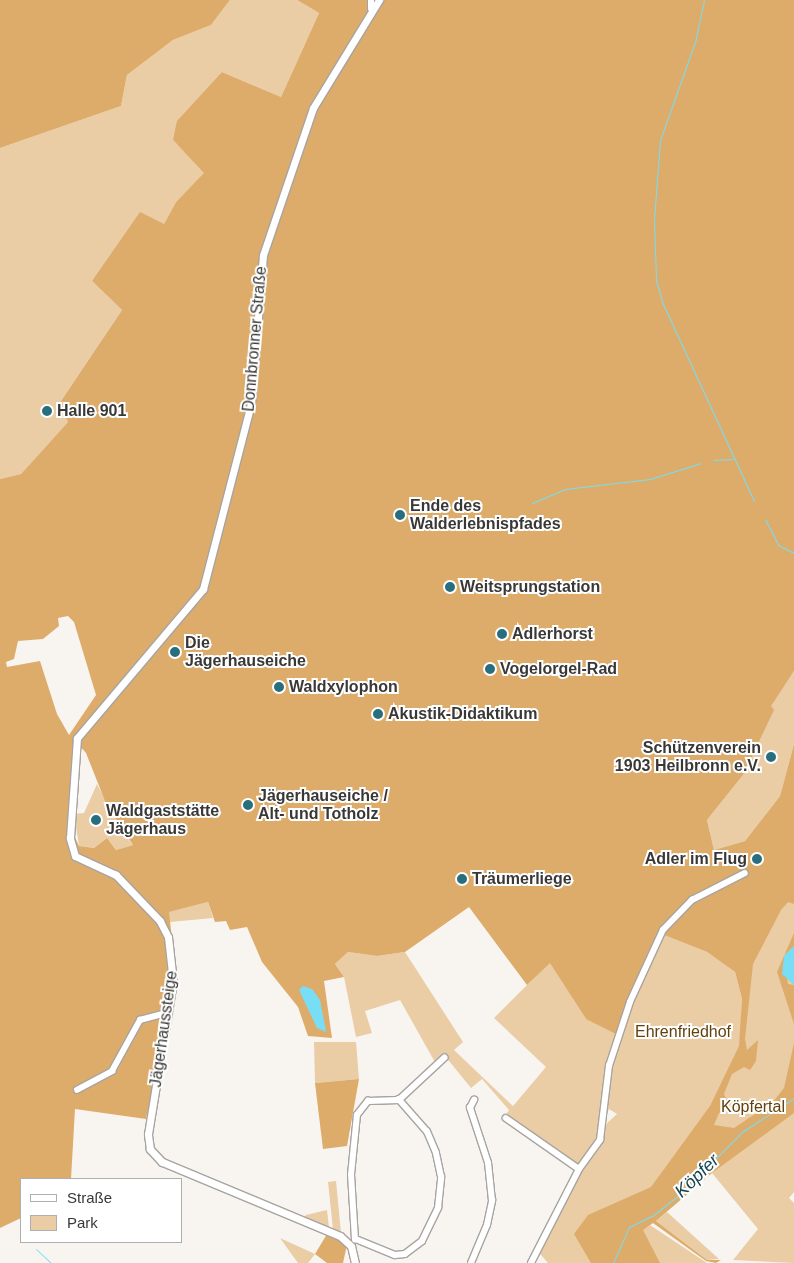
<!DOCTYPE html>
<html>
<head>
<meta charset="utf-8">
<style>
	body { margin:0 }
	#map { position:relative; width:794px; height:1263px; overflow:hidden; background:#f8f5f1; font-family:Helvetica,sans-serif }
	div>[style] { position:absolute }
	.green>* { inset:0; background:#eacca5 }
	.forest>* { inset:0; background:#ddac6a }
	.water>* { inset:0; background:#77def6 }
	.stream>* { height:1px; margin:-0.5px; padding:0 0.5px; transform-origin:0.5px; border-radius:0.5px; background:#77def6 }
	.roads { filter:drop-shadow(1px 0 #a7a4a0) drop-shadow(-1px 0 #a7a4a0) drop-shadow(0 1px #a7a4a0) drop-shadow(0 -1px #a7a4a0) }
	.minor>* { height:5.5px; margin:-2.75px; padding:0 2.75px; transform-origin:2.75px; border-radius:2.75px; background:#fff }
	.tertiary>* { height:7px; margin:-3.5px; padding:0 3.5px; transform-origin:3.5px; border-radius:3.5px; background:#fff }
	.dots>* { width:14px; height:14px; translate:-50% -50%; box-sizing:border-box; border:2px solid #fff; border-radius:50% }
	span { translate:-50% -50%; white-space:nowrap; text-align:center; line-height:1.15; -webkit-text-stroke:4px #fff; paint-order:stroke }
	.street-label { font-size:16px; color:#393836 }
	.poi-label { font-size:16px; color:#393836; font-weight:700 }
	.left { translate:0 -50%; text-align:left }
	.right { translate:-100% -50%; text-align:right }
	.park-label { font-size:16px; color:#62410d }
	.water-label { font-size:18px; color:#184651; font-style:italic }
	.legend { position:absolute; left:20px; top:1178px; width:162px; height:65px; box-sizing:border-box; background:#fff; border:1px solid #b0afaf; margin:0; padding:6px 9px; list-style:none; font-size:15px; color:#393836 }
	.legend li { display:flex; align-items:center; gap:10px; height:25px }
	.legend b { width:25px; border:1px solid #b0afaf }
</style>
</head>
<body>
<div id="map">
	<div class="green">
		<div style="clip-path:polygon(230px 0,297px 0,319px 13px,281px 97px,222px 72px,173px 140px,205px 173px,176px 202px,164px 224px,92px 281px,122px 310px,59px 404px,68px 422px,21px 474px,0 479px,0 148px,121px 106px,127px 75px,173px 40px,211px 25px)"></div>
		<div style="clip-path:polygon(794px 671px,794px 744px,780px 796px,745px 841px,714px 850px,707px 820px,743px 775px,770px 706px)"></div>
		<div style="clip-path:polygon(97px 784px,121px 830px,133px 845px,116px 850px,107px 838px,94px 848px,79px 846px,74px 814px,84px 813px)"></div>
		<div style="clip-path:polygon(evenodd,794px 870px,794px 1192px,789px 1198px,794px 1203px,794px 1263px,733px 1260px,758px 1229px,712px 1173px,723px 1164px,716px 1156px,645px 1229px,650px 1225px,707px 1263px,548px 1263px,535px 1248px,576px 1170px,503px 1119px,509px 1110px,482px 1079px,471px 1088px,445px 1056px,436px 1064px,400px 1000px,365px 1011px,372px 1033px,356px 1037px,344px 977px,335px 964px,348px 952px,377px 956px,405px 952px,463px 1042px,454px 1050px,513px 1106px,546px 1067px,494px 1018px,550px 962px,586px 1019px,633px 1000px,664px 935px,707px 952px,735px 972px,742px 999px,741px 1030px,750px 968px,794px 870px,609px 1109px,617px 1114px,604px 1126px,605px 1118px,609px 1109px)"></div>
		<div style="clip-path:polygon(208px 902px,213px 918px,170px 922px,168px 912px)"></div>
		<div style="clip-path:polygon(314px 1042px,356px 1042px,359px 1079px,315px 1083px)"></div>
		<div style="clip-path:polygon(336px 1181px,341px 1233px,333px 1229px,328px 1182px)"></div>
		<div style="clip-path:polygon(327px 1210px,329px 1228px,304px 1217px,306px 1215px)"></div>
		<div style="clip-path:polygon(667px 1212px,719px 1259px,707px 1260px,656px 1221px)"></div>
		<div style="clip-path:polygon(280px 1238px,315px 1254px,308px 1263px,298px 1263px)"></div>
	</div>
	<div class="forest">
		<div style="clip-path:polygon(0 0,230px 0,211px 25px,173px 40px,127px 75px,121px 106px,0 148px)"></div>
		<div style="clip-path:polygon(evenodd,297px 0,794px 0,794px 671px,771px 706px,774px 710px,743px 775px,707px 820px,714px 850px,745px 841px,780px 796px,794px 744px,794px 904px,788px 902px,781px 910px,753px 964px,745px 1039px,747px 1050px,758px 1040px,756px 1061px,750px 1070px,744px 1067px,732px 1074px,724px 1094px,730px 1108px,719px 1113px,714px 1125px,734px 1128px,773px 1102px,784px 1088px,794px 1043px,794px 1113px,712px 1173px,656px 1221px,707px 1260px,721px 1260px,716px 1263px,706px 1261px,653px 1223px,643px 1230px,660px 1263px,591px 1263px,574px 1234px,588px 1215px,651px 1187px,710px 1106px,739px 1046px,742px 999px,735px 972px,707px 952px,664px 935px,633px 1000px,622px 1037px,586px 1019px,550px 963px,527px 985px,469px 907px,405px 952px,377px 956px,348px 952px,335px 964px,344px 977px,324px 981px,332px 1038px,308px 1036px,298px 1007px,262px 962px,247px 927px,230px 930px,226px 921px,215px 922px,208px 902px,169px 912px,176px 975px,146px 1119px,75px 1109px,71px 1179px,21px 1179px,21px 1218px,0 1228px,0 479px,21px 474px,68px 422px,59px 404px,122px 310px,92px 281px,140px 212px,164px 224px,176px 202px,204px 173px,173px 140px,177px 121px,222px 72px,281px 97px,319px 13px,297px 0,68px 616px,74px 622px,96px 695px,69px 735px,57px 714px,40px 661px,7px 667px,6px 662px,14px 659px,18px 641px,43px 639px,59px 626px,58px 618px,68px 616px,297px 0,78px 744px,86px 753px,107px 806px,133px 845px,116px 850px,107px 838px,94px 848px,79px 846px,74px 835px,73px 791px,78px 744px)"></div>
		<div style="clip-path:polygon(794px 933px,794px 946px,784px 956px,788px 984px,794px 985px,794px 1024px,777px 972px)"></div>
		<div style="clip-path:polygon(359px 1079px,347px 1146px,323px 1149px,315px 1083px)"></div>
		<div style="clip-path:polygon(327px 1234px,347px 1245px,343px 1263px,327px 1263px,315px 1254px)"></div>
	</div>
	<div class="water">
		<div style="clip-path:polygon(794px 946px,794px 985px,782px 974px,784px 956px)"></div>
		<div style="clip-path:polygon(303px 986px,312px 989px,320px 1000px,326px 1032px,317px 1028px,299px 990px)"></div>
	</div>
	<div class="stream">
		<div style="left:704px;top:0;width:40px;rotate:102deg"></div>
		<div style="left:696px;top:39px;width:107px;rotate:109.6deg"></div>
		<div style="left:660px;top:140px;width:79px;rotate:94.3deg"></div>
		<div style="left:654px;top:219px;width:61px;rotate:88.1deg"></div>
		<div style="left:656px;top:280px;width:25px;rotate:74deg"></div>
		<div style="left:663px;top:304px;width:217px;rotate:65.2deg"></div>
		<div style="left:713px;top:460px;width:20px;rotate:-3deg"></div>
		<div style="left:532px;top:503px;width:36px;rotate:-23deg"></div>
		<div style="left:565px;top:489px;width:86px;rotate:-6.7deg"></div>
		<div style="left:650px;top:479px;width:53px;rotate:-17.4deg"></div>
		<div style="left:765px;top:519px;width:29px;rotate:63deg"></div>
		<div style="left:778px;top:545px;width:18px;rotate:27deg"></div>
		<div style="left:36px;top:1249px;width:21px;rotate:43deg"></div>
		<div style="left:613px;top:1263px;width:39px;rotate:-66deg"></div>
		<div style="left:629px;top:1227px;width:25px;rotate:-26deg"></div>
		<div style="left:652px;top:1216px;width:36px;rotate:-38deg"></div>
		<div style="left:680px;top:1194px;width:88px;rotate:-45deg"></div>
		<div style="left:742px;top:1132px;width:62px;rotate:-33.2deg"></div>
	</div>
	<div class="roads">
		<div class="minor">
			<div style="left:371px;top:0;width:8px;rotate:90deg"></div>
			<div style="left:77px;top:1090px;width:40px;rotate:-28deg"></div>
			<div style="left:112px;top:1071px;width:58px;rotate:-61.2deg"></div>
			<div style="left:140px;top:1020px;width:30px;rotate:-15deg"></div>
			<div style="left:399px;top:1100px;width:62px;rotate:-43deg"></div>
			<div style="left:506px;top:1118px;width:89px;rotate:34.9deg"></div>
			<div style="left:356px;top:1239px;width:42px;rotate:22.3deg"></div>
			<div style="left:395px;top:1255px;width:10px;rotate:-6deg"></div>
			<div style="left:405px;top:1254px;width:21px;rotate:-37deg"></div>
			<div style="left:422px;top:1241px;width:37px;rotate:-64deg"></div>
			<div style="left:438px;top:1208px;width:31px;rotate:-84deg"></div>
			<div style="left:441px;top:1177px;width:25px;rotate:-102deg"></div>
			<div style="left:436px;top:1153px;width:23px;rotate:-113deg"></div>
			<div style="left:427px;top:1132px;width:43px;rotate:-131.2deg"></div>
			<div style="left:355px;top:1240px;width:65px;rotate:-93.5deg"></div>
			<div style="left:351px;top:1175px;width:60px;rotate:-84.3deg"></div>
			<div style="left:357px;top:1115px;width:18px;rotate:-52deg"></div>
			<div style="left:368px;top:1101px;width:31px;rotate:-2deg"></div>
			<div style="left:471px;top:1263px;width:41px;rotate:-67.2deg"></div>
			<div style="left:487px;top:1225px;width:25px;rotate:-78deg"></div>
			<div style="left:492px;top:1201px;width:38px;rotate:-96deg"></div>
			<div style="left:488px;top:1163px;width:58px;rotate:-108.1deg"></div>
			<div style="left:470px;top:1108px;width:9px;rotate:-63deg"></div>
			<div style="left:531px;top:1263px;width:106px;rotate:-62.9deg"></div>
			<div style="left:579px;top:1169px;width:36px;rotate:-54deg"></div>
			<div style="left:600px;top:1140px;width:75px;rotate:-83.1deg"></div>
			<div style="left:609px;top:1066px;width:67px;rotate:-71.8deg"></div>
			<div style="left:630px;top:1002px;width:79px;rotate:-65.4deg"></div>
			<div style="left:663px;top:930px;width:42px;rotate:-46deg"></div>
			<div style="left:692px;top:900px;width:59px;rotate:-27deg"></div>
		</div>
		<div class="tertiary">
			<div style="left:355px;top:1263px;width:17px;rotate:-103deg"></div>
			<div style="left:351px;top:1246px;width:15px;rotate:-138deg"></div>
			<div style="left:340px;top:1236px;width:193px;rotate:-157.4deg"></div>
			<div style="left:162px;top:1162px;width:18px;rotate:-133deg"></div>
			<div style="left:150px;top:1149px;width:15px;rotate:-98deg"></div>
			<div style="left:148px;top:1134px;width:154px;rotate:-80.7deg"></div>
			<div style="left:173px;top:982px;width:45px;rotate:-96.3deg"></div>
			<div style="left:168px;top:937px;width:18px;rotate:-117deg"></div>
			<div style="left:160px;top:921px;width:64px;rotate:-133.7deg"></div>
			<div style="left:116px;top:875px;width:45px;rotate:-155.1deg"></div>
			<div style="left:75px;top:856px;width:19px;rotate:-106deg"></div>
			<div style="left:70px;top:838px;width:100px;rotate:-86deg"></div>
			<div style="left:77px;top:738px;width:195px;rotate:-49.8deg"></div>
			<div style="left:203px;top:589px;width:191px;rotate:-75.5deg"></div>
			<div style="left:251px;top:404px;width:149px;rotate:-85.4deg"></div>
			<div style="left:263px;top:255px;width:155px;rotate:-71.2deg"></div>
			<div style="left:313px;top:108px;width:127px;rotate:-58.6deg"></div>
		</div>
	</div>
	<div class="dots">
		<div style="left:47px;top:411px;background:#296e7d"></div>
		<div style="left:400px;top:515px;background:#296e7d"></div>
		<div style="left:450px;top:587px;background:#296e7d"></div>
		<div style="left:502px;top:634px;background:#296e7d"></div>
		<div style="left:175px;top:652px;background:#296e7d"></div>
		<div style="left:490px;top:669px;background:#296e7d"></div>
		<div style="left:279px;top:687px;background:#296e7d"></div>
		<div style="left:378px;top:714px;background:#296e7d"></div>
		<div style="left:771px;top:757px;background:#296e7d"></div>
		<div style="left:248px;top:805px;background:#296e7d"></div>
		<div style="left:96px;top:820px;background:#296e7d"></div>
		<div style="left:757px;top:859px;background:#296e7d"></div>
		<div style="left:462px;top:879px;background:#296e7d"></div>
	</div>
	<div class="street-label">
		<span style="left:255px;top:339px;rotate:-85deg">Donnbronner Straße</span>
		<span style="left:164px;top:1029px;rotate:-82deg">Jägerhaussteige</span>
	</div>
	<div class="poi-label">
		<span class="left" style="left:57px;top:411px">Halle 901</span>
		<span class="left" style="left:410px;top:515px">Ende des<br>Walderlebnispfades</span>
		<span class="left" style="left:460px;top:587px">Weitsprungstation</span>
		<span class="left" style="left:512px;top:634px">Adlerhorst</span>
		<span class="left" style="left:185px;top:652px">Die<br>Jägerhauseiche</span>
		<span class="left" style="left:500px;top:669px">Vogelorgel-Rad</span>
		<span class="left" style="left:289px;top:687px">Waldxylophon</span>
		<span class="left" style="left:388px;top:714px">Akustik-Didaktikum</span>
		<span class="right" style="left:761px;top:757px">Schützenverein<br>1903 Heilbronn e.V.</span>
		<span class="left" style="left:258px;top:805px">Jägerhauseiche /<br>Alt- und Totholz</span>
		<span class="left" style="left:106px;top:820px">Waldgaststätte<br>Jägerhaus</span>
		<span class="right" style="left:747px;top:859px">Adler im Flug</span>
		<span class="left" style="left:472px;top:879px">Träumerliege</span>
	</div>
	<div class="park-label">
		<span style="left:683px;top:1032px">Ehrenfriedhof</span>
		<span style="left:753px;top:1107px">Köpfertal</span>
	</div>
	<div class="water-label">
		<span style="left:697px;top:1176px;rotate:-44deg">Köpfer</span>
	</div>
	<ul class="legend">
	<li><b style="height:6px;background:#fff"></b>Straße</li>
	<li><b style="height:14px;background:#eacca5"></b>Park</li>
	</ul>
</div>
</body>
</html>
